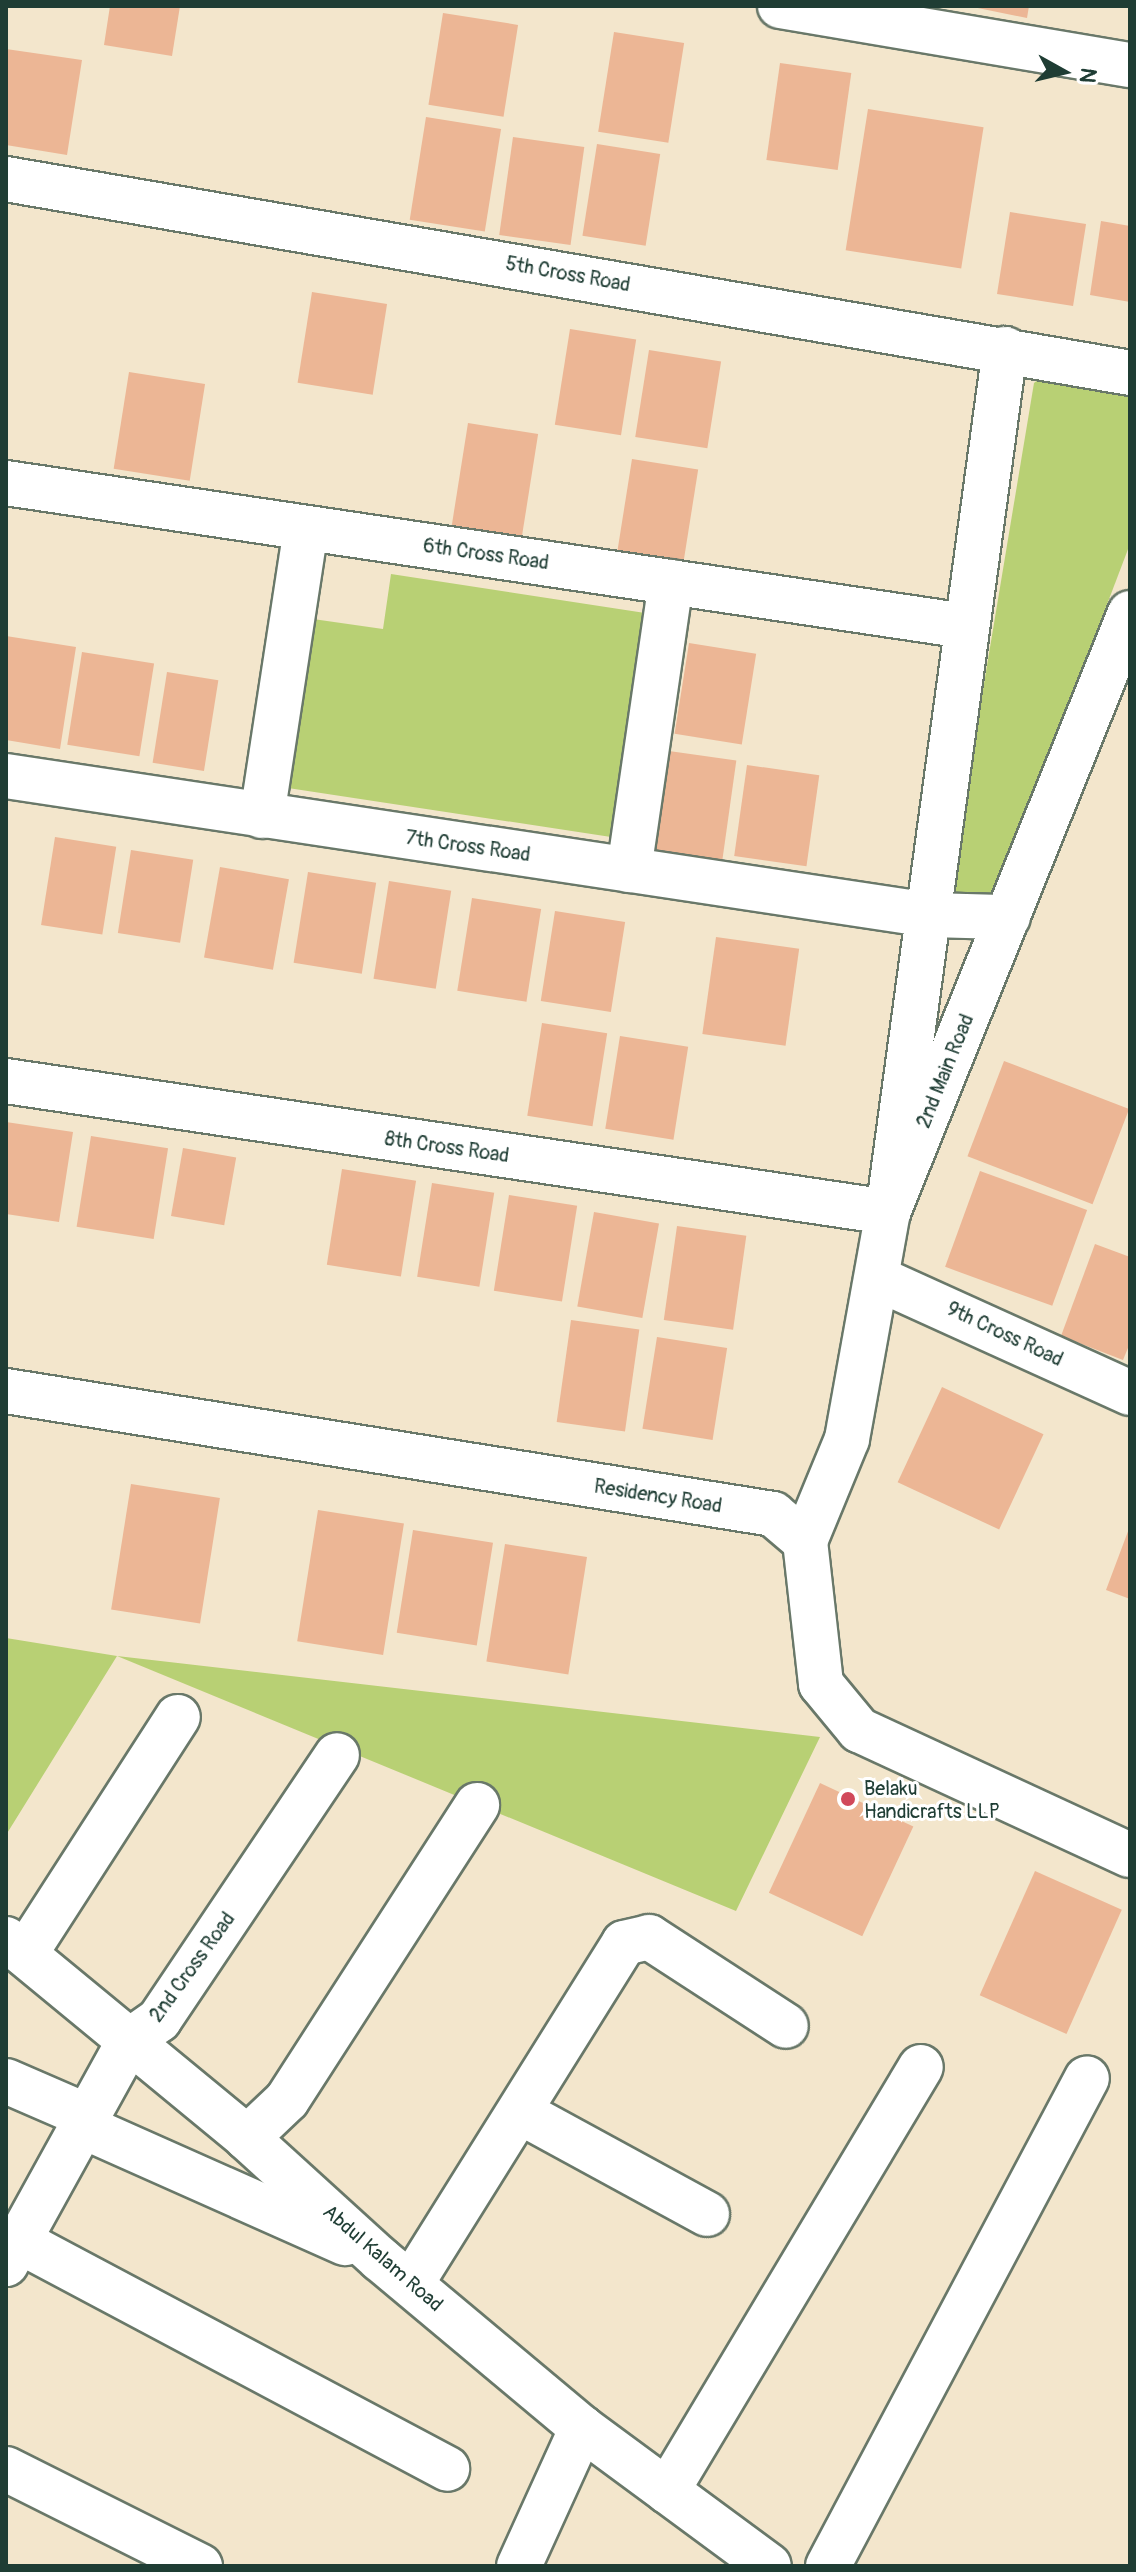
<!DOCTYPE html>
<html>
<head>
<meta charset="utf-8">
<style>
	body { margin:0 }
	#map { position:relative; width:1136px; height:2572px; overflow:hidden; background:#f3e6cc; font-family:Pangolin,sans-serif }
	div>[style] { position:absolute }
	.green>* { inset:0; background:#b8d074 }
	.building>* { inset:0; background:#ecb695; transform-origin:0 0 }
	.roads { filter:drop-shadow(2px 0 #697869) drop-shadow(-2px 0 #697869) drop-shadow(0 2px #697869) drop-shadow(0 -2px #697869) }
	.minor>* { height:44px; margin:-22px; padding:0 22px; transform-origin:22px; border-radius:22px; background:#fff }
	.dots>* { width:22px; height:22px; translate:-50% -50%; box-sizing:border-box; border:4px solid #fff; border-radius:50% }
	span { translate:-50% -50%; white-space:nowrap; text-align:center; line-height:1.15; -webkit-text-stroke:6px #fff; paint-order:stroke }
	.street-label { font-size:20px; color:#1f3d34 }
	.poi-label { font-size:20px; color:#1f3d34 }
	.left { translate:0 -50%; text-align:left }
	.frame { position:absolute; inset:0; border:8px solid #1f3d34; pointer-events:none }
	.north { position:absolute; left:1024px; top:32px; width:80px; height:80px; -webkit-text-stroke:6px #fff; paint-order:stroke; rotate:98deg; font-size:22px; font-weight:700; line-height:32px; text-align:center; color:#1f3d34 }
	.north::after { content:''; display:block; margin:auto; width:28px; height:36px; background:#1f3d34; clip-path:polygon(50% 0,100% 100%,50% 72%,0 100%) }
</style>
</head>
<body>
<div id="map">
	<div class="green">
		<div style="clip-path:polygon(1048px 372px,1130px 388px,1130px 544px,993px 904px,949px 894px,1034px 383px)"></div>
		<div style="clip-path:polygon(391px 574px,645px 613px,611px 837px,288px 788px,313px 619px,383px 629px)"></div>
		<div style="clip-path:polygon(6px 1638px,117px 1656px,820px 1737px,736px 1911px,117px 1656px,6px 1835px)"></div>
	</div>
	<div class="building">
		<div style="clip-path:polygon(110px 6px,180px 6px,172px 56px,104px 45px)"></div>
		<div style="clip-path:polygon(968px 6px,1029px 6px,1027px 18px)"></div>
		<div style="left:443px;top:13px;width:76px;height:93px;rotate:9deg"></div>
		<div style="left:614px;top:32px;width:71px;height:101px;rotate:9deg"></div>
		<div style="clip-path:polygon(6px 49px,82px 60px,67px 155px,6px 145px)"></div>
		<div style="left:780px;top:63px;width:72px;height:98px;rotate:8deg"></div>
		<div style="left:868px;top:109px;width:117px;height:143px;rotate:9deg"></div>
		<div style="left:426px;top:117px;width:76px;height:104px;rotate:9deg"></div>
		<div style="left:513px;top:137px;width:72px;height:99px;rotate:8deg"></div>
		<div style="left:597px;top:144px;width:64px;height:93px;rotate:9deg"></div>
		<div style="left:1010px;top:212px;width:77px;height:83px;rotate:9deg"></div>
		<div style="clip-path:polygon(1101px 221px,1130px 226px,1130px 302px,1090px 295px)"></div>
		<div style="left:312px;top:292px;width:76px;height:92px;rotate:9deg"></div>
		<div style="left:570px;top:329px;width:67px;height:97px;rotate:9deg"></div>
		<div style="left:649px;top:350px;width:73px;height:88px;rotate:9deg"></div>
		<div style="left:129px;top:372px;width:77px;height:98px;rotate:9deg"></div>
		<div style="left:468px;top:423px;width:71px;height:105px;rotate:9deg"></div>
		<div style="left:632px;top:459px;width:67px;height:93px;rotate:9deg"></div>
		<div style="clip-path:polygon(6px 636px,76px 647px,60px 749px,6px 740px)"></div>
		<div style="left:689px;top:643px;width:68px;height:92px;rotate:9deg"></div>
		<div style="left:82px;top:652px;width:73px;height:94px;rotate:9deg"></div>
		<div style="left:167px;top:672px;width:52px;height:92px;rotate:9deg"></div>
		<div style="left:669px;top:751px;width:68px;height:101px;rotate:8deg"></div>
		<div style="left:747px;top:765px;width:73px;height:92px;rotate:8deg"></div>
		<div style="left:55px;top:837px;width:62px;height:89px;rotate:9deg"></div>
		<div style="left:131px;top:850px;width:63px;height:84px;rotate:9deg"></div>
		<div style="left:220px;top:867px;width:70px;height:92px;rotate:10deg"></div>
		<div style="left:308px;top:872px;width:69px;height:92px;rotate:9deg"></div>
		<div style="left:389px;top:881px;width:63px;height:99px;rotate:9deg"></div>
		<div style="left:472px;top:898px;width:70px;height:94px;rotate:9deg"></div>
		<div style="left:555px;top:911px;width:71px;height:91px;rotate:9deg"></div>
		<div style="left:716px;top:937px;width:84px;height:98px;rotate:8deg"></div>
		<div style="left:542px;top:1023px;width:66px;height:94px;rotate:9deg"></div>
		<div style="left:620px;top:1036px;width:69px;height:94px;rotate:9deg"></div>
		<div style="left:1004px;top:1061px;width:134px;height:102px;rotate:21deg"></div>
		<div style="clip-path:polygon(6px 1122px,73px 1132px,59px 1222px,6px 1214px)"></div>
		<div style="left:91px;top:1136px;width:78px;height:92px;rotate:9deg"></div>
		<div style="left:183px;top:1148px;width:54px;height:69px;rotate:10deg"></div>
		<div style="left:342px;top:1169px;width:75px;height:97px;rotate:9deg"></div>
		<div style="left:980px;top:1171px;width:114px;height:102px;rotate:20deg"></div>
		<div style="left:432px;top:1183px;width:63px;height:95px;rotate:9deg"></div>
		<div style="left:509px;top:1195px;width:69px;height:97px;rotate:9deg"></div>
		<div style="left:594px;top:1212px;width:66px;height:96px;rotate:10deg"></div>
		<div style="left:677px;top:1226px;width:70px;height:95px;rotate:8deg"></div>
		<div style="clip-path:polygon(1095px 1244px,1130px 1257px,1130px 1343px,1123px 1360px,1061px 1336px)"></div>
		<div style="left:571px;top:1320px;width:69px;height:103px;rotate:8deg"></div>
		<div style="left:657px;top:1337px;width:71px;height:93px;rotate:9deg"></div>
		<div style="left:942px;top:1387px;width:112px;height:105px;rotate:25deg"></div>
		<div style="left:131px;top:1484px;width:90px;height:127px;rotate:9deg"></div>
		<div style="left:318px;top:1510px;width:87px;height:133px;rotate:9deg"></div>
		<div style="clip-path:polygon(1130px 1526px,1130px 1599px,1106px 1590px)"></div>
		<div style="left:413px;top:1530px;width:81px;height:104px;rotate:9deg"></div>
		<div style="left:505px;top:1544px;width:83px;height:119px;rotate:9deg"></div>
		<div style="left:820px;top:1783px;width:103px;height:121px;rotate:25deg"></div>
		<div style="left:1035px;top:1871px;width:95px;height:136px;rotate:24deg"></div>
	</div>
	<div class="roads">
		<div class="minor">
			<div style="left:780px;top:6px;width:355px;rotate:9.6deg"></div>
			<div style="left:6px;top:179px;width:1141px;rotate:9.79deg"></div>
			<div style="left:6px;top:483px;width:970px;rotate:8.48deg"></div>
			<div style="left:6px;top:776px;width:934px;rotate:8.56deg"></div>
			<div style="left:930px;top:915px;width:78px;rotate:1.5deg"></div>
			<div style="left:262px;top:816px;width:291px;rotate:-81.3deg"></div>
			<div style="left:629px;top:870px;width:291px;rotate:-81.7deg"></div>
			<div style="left:6px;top:1081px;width:892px;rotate:8.45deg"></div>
			<div style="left:888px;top:1212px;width:871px;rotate:-82.28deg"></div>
			<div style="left:879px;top:1279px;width:276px;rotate:24.4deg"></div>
			<div style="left:6px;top:1391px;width:777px;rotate:9.11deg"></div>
			<div style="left:773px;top:1514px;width:42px;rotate:40.2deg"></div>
			<div style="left:805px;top:1541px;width:144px;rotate:83.6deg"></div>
			<div style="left:821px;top:1684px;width:60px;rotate:50.4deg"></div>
			<div style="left:859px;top:1730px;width:298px;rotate:24.8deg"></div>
			<div style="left:805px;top:1541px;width:110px;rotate:-67.6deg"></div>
			<div style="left:847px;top:1439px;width:231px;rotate:-79.8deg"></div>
			<div style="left:888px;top:1212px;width:646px;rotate:-68deg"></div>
			<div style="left:6px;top:1939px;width:313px;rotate:39.5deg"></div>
			<div style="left:247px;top:2138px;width:180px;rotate:42.3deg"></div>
			<div style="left:380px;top:2259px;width:263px;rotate:39.9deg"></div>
			<div style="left:582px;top:2428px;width:232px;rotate:36.4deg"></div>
			<div style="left:25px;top:1954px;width:282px;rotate:-57.2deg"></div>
			<div style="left:6px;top:2081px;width:88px;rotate:23.4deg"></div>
			<div style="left:520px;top:2112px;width:213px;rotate:28.6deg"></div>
			<div style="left:82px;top:2126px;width:288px;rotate:24deg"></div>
			<div style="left:247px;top:2138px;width:55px;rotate:-43.5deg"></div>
			<div style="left:287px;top:2100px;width:351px;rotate:-57.2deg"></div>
			<div style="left:19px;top:2241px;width:485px;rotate:28deg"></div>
			<div style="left:6px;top:2264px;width:255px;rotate:-61.1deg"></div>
			<div style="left:129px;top:2041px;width:37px;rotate:-35deg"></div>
			<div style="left:159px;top:2020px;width:319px;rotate:-56.1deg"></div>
			<div style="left:411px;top:2284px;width:402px;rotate:-58deg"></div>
			<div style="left:624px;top:1943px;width:26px;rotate:-13deg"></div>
			<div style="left:649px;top:1937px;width:163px;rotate:33deg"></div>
			<div style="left:6px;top:2469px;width:217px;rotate:26.6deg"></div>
			<div style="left:667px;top:2491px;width:494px;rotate:-59.1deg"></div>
			<div style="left:519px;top:2566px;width:152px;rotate:-65.5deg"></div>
			<div style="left:828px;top:2566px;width:552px;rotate:-62.04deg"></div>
		</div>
	</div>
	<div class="dots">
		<div style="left:848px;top:1799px;background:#d1495b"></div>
	</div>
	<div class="street-label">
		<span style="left:568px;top:274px;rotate:10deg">5th Cross Road</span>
		<span style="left:486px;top:554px;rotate:8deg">6th Cross Road</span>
		<span style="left:468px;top:846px;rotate:8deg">7th Cross Road</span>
		<span style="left:945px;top:1071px;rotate:-68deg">2nd Main Road</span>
		<span style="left:447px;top:1147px;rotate:8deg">8th Cross Road</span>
		<span style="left:1005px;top:1334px;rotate:25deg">9th Cross Road</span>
		<span style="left:658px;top:1496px;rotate:9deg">Residency Road</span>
		<span style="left:192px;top:1967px;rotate:-54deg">2nd Cross Road</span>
		<span style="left:383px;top:2258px;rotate:41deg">Abdul Kalam Road</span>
	</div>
	<div class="poi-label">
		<span class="left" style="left:864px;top:1800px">Belaku<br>Handicrafts LLP</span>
	</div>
	<div class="frame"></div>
	<div class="north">N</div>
</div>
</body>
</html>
